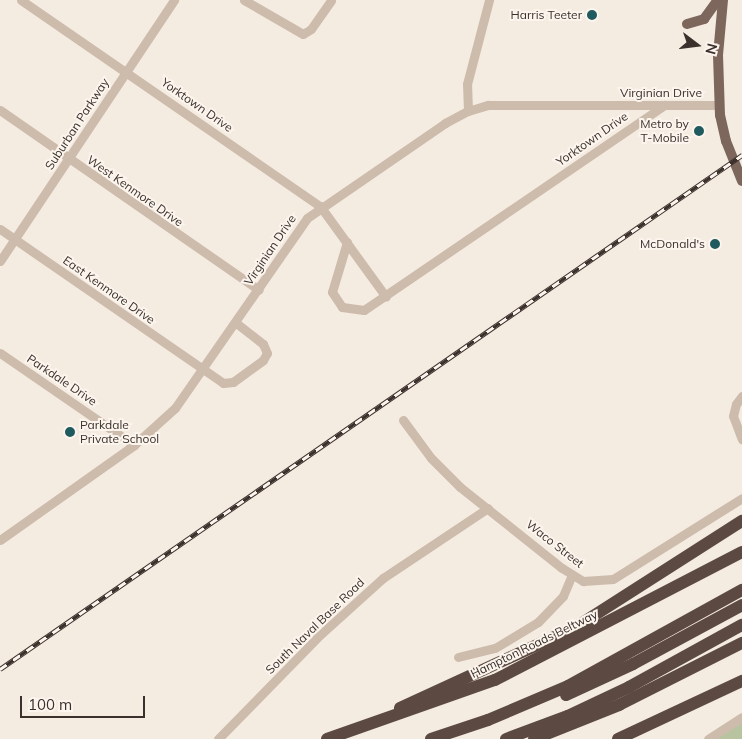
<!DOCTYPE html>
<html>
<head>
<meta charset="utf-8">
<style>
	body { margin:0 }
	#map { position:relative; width:742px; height:739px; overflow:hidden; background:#f4ebe1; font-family:Mulish,sans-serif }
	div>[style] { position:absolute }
	.green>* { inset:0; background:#b8c4a0 }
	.minor>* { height:9px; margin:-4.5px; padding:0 4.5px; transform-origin:4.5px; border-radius:4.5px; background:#cdbbac }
	.major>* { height:10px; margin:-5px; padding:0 5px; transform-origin:5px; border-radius:5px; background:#7d675c }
	.highway>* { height:12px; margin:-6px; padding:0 6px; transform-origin:6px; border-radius:6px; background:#5c4a42 }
	.rail>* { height:4.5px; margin-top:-2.25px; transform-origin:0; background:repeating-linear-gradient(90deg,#fbf5ee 0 8px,#3b302b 0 16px); box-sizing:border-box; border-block:1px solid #3b302b }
	.dots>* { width:14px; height:14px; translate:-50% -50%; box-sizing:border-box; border:2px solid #fbf5ee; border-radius:50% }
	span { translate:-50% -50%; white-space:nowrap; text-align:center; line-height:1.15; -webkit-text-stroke:4px #fbf5ee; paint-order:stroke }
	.poi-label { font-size:12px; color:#3b302b }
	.right { translate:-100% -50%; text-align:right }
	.left { translate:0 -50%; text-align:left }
	.street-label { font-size:12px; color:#3b302b }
	.north { position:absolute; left:672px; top:20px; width:50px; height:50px; -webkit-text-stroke:4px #fbf5ee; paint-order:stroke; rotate:105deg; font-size:14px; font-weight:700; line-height:20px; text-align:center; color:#3b302b }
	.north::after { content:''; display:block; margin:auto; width:18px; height:22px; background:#3b302b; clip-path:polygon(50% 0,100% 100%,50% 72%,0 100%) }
	.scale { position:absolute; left:20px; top:696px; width:125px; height:22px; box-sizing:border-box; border:2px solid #3b302b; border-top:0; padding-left:6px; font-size:15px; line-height:18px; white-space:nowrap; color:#3b302b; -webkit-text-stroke:4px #fbf5ee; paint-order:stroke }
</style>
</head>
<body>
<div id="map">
	<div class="green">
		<div style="clip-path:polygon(742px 723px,742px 739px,715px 739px)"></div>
	</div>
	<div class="minor">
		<div style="left:21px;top:0;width:363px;rotate:34.6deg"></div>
		<div style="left:320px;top:206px;width:112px;rotate:54deg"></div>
		<div style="left:244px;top:0;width:68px;rotate:30deg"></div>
		<div style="left:303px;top:34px;width:9px;rotate:-32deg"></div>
		<div style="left:311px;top:29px;width:35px;rotate:-55deg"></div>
		<div style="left:0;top:110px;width:315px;rotate:34.8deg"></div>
		<div style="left:468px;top:111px;width:27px;rotate:-92deg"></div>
		<div style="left:467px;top:84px;width:87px;rotate:-75.3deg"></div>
		<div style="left:0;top:229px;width:271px;rotate:34.6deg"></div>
		<div style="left:223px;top:383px;width:10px;rotate:-6deg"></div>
		<div style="left:233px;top:382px;width:37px;rotate:-36deg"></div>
		<div style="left:263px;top:360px;width:8px;rotate:-60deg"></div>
		<div style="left:267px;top:353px;width:10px;rotate:-114deg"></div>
		<div style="left:263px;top:344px;width:34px;rotate:-142deg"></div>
		<div style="left:347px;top:242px;width:52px;rotate:106.7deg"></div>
		<div style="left:332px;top:292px;width:18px;rotate:56deg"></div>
		<div style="left:342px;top:307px;width:22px;rotate:8deg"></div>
		<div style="left:364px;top:310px;width:364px;rotate:-34.3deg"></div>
		<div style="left:0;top:261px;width:314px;rotate:-56.3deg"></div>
		<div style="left:0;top:353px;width:163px;rotate:34.5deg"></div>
		<div style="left:742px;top:396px;width:10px;rotate:127deg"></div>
		<div style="left:736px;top:404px;width:12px;rotate:104deg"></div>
		<div style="left:733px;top:416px;width:25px;rotate:69deg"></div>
		<div style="left:403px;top:420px;width:47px;rotate:53.6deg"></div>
		<div style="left:431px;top:458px;width:41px;rotate:45deg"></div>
		<div style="left:460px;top:487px;width:130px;rotate:38.5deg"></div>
		<div style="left:562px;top:568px;width:25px;rotate:32deg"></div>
		<div style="left:583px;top:581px;width:30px;rotate:-4deg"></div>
		<div style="left:613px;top:579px;width:152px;rotate:-32.1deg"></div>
		<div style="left:0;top:540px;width:164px;rotate:-35.3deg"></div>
		<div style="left:134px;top:445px;width:55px;rotate:-42.1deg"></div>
		<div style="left:175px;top:408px;width:231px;rotate:-55.2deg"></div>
		<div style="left:307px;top:218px;width:168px;rotate:-34.5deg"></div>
		<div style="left:445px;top:123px;width:26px;rotate:-28deg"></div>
		<div style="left:468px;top:111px;width:21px;rotate:-17deg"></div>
		<div style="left:488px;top:105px;width:231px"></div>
		<div style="left:458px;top:657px;width:38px;rotate:-14deg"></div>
		<div style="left:495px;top:648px;width:50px;rotate:-31.2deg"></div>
		<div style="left:538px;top:622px;width:36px;rotate:-46deg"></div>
		<div style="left:563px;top:596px;width:23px;rotate:-67deg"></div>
		<div style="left:218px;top:739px;width:147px;rotate:-45.6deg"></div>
		<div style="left:321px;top:634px;width:84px;rotate:-42.1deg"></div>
		<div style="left:383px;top:578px;width:126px;rotate:-33.7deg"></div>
		<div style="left:708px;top:739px;width:40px;rotate:-32.9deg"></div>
	</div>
	<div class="major">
		<div style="left:723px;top:0;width:55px;rotate:95.2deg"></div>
		<div style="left:718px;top:55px;width:60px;rotate:88.1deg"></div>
		<div style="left:720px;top:115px;width:27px;rotate:77deg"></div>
		<div style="left:726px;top:141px;width:43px;rotate:68.2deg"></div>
		<div style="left:687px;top:24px;width:18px;rotate:-16deg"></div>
		<div style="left:704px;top:19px;width:24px;rotate:-54deg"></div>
	</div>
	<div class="highway">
		<div style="left:566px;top:695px;width:74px;rotate:-24.8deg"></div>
		<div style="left:633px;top:664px;width:124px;rotate:-28.4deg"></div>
		<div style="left:400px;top:708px;width:194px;rotate:-24.7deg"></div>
		<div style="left:576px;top:627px;width:197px;rotate:-32.6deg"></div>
		<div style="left:327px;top:739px;width:178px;rotate:-19.4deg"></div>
		<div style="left:495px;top:680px;width:278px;rotate:-27.4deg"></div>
		<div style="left:431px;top:739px;width:60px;rotate:-18.4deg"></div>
		<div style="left:488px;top:720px;width:87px;rotate:-23deg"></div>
		<div style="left:568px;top:686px;width:199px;rotate:-28.9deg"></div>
		<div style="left:506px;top:739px;width:66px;rotate:-20.4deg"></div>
		<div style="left:568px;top:716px;width:68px;rotate:-25.4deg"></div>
		<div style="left:629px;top:687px;width:129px;rotate:-28.8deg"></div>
		<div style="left:534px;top:739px;width:92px;rotate:-21.8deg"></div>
		<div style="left:619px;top:705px;width:138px;rotate:-26.8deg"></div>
		<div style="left:618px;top:739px;width:137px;rotate:-25.1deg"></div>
	</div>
	<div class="rail">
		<div style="left:0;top:669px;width:903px;rotate:-34.71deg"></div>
	</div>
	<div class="dots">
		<div style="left:592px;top:15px;background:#1f5a5e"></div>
		<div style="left:699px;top:131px;background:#1f5a5e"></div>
		<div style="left:715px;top:244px;background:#1f5a5e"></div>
		<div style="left:70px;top:432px;background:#1f5a5e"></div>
	</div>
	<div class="poi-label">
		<span class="right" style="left:582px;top:15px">Harris Teeter</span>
		<span class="right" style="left:689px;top:131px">Metro by<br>T-Mobile</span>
		<span class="right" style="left:705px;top:244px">McDonald's</span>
		<span class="left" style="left:80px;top:432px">Parkdale<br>Private School</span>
	</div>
	<div class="street-label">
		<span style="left:661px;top:93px">Virginian Drive</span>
		<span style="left:197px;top:105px;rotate:35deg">Yorktown Drive</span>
		<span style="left:77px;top:124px;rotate:-57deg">Suburban Parkway</span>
		<span style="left:592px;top:139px;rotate:-35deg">Yorktown Drive</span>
		<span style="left:135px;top:191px;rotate:35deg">West Kenmore Drive</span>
		<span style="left:270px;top:250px;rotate:-56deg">Virginian Drive</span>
		<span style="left:109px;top:290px;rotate:35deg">East Kenmore Drive</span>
		<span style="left:62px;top:380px;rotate:34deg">Parkdale Drive</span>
		<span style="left:555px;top:544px;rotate:38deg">Waco Street</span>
		<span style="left:315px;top:626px;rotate:-44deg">South Naval Base Road</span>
		<span style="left:534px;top:644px;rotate:-26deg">Hampton Roads Beltway</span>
	</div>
	<div class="north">N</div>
	<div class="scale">100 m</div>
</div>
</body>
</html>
